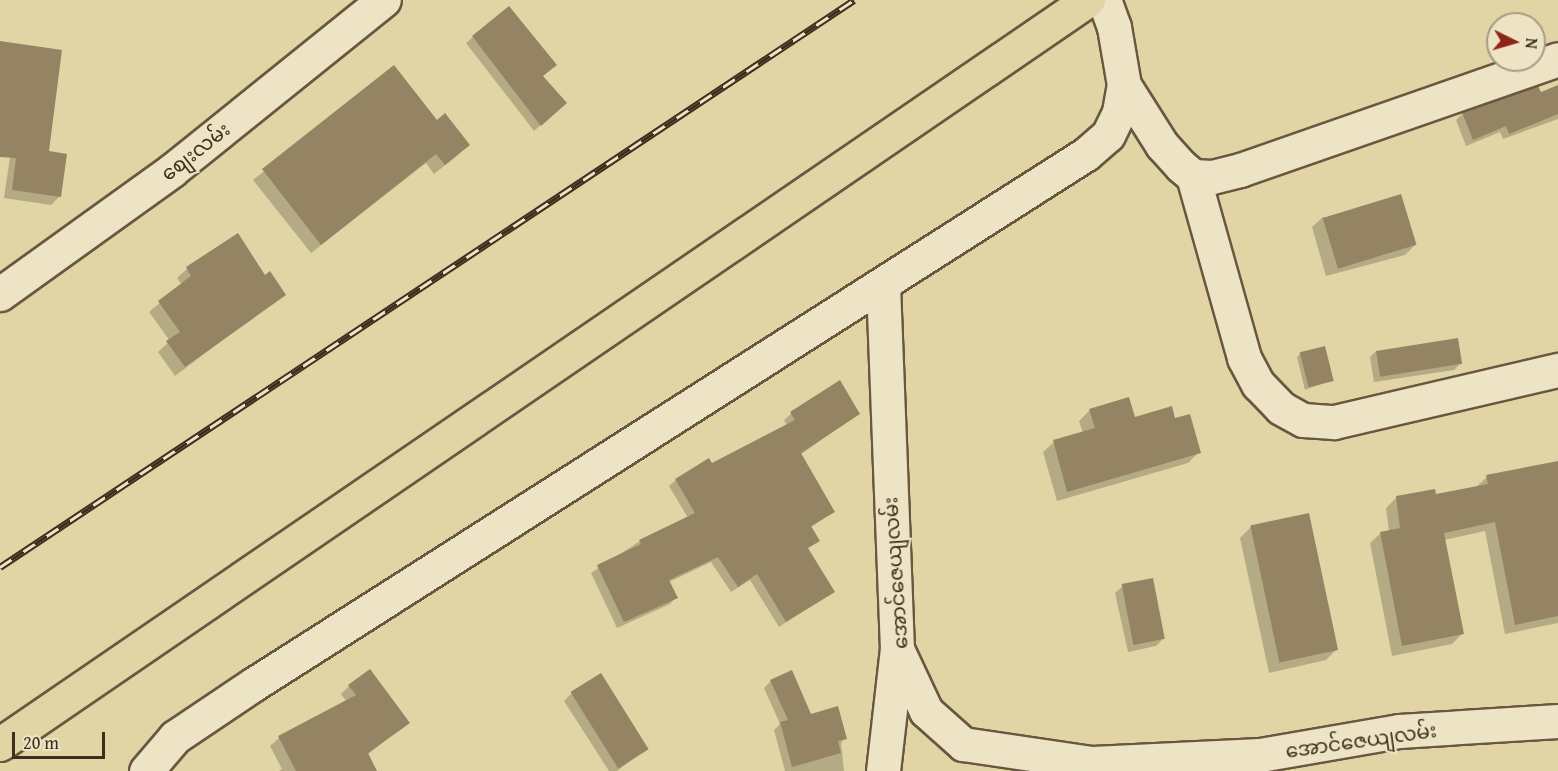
<!DOCTYPE html>
<html>
<head>
<meta charset="utf-8">
<style>
	body { margin:0 }
	#map { position:relative; width:1558px; height:771px; overflow:hidden; background:#e2d5a5; font-family:"Gentium Book Plus","Noto Sans Myanmar",serif }
	div>[style] { position:absolute }
	.shadow>* { inset:0; background:#0003 }
	.building>* { inset:0; background:#958464; transform-origin:0 0 }
	.roads { filter:drop-shadow(2px 0 #695740) drop-shadow(-2px 0 #695740) drop-shadow(0 2px #695740) drop-shadow(0 -2px #695740) }
	.minor>* { height:33px; margin:-16.5px; padding:0 16.5px; transform-origin:16.5px; border-radius:16.5px; background:#ece4c4 }
	.tertiary>* { height:33px; margin:-16.5px; padding:0 16.5px; transform-origin:16.5px; border-radius:16.5px; background:#ece4c4 }
	.secondary>* { height:33px; margin:-16.5px; padding:0 16.5px; transform-origin:16.5px; border-radius:16.5px; background:#ece4c4 }
	.trunk>* { height:33px; margin:-16.5px; padding:0 16.5px; transform-origin:16.5px; border-radius:16.5px; background:#e2d5a5 }
	.rail>* { height:7px; margin-top:-3.5px; transform-origin:0; background:repeating-linear-gradient(90deg,#ece4c4 0 14px,#412d1e 0 28px); box-sizing:border-box; border-block:2px solid #412d1e }
	span { translate:-50% -50%; white-space:nowrap; text-align:center; line-height:1.15; -webkit-text-stroke:4.5px #ece4c4; paint-order:stroke }
	.street-label { font-size:20px; color:#412d1e }
	.north { position:absolute; left:1486px; top:12px; width:60px; height:60px; box-sizing:border-box; background:#ece4c4; border:2px solid #a89b82; border-radius:50%; rotate:95deg; font-size:16px; font-weight:700; line-height:24px; text-align:center; color:#412d1e }
	.north::after { content:''; display:block; margin:auto; width:21px; height:27px; background:#8f2418; clip-path:polygon(50% 0,100% 100%,50% 72%,0 100%) }
	.scale { position:absolute; left:12px; top:732px; width:93px; height:27px; box-sizing:border-box; border:3px solid #412d1e; border-top:0; padding-left:8px; font-size:18px; line-height:21px; white-space:nowrap; color:#412d1e; -webkit-text-stroke:4px #ece4c4; paint-order:stroke }
</style>
</head>
<body>
<div id="map">
	<div class="shadow">
		<div style="clip-path:polygon(473px 37px,542px 77px,558px 110px,534px 131px,466px 43px)"></div>
		<div style="clip-path:polygon(0 43px,47px 153px,60px 196px,51px 205px,4px 198px,11px 150px,0 148px)"></div>
		<div style="clip-path:polygon(394px 67px,458px 155px,434px 174px,426px 163px,311px 253px,253px 180px)"></div>
		<div style="clip-path:polygon(1558px 87px,1558px 119px,1503px 139px,1500px 132px,1466px 146px,1456px 120px,1462px 114px,1538px 88px,1540px 94px)"></div>
		<div style="clip-path:polygon(1323px 217px,1416px 244px,1405px 255px,1326px 276px,1312px 227px)"></div>
		<div style="clip-path:polygon(238px 236px,265px 277px,284px 294px,175px 376px,158px 352px,170px 341px,149px 312px,182px 285px,177px 278px,187px 269px)"></div>
		<div style="clip-path:polygon(1376px 351px,1460px 364px,1454px 370px,1374px 382px,1370px 357px)"></div>
		<div style="clip-path:polygon(1301px 353px,1332px 380px,1305px 390px,1297px 357px)"></div>
		<div style="clip-path:polygon(840px 382px,858px 414px,800px 455px,833px 512px,810px 528px,818px 540px,807px 549px,833px 591px,779px 627px,750px 580px,731px 592px,711px 562px,669px 582px,676px 597px,670px 604px,617px 628px,591px 573px,640px 541px,688px 518px,669px 486px,676px 480px,711px 465px,787px 425px,784px 420px,791px 414px)"></div>
		<div style="clip-path:polygon(1090px 410px,1134px 418px,1174px 420px,1199px 452px,1188px 463px,1057px 501px,1043px 452px,1054px 442px,1083px 433px,1079px 421px)"></div>
		<div style="clip-path:polygon(1487px 477px,1558px 478px,1558px 623px,1505px 634px,1485px 531px,1444px 540px,1462px 634px,1452px 644px,1392px 656px,1370px 543px,1381px 533px,1389px 531px,1386px 508px,1396px 498px,1435px 495px,1476px 487px)"></div>
		<div style="clip-path:polygon(1251px 527px,1337px 649px,1326px 660px,1269px 673px,1240px 538px)"></div>
		<div style="clip-path:polygon(1123px 586px,1164px 638px,1156px 646px,1128px 652px,1115px 593px)"></div>
		<div style="clip-path:polygon(771px 681px,810px 716px,845px 738px,841px 743px,844px 771px,785px 771px,774px 730px,780px 724px,764px 688px)"></div>
		<div style="clip-path:polygon(349px 686px,408px 723px,367px 755px,366px 771px,279px 771px,282px 769px,270px 746px,279px 738px,347px 702px,341px 694px)"></div>
		<div style="clip-path:polygon(571px 694px,648px 748px,617px 771px,609px 771px,564px 701px)"></div>
	</div>
	<div class="building">
		<div style="clip-path:polygon(509px 6px,557px 65px,543px 76px,567px 103px,541px 126px,472px 36px)"></div>
		<div style="clip-path:polygon(0 41px,62px 50px,49px 151px,67px 154px,61px 197px,12px 190px,16px 158px,0 157px)"></div>
		<div style="clip-path:polygon(394px 65px,437px 120px,445px 113px,470px 145px,445px 165px,436px 154px,321px 245px,262px 169px)"></div>
		<div style="clip-path:polygon(1558px 85px,1558px 114px,1509px 134px,1506px 126px,1473px 140px,1462px 112px,1538px 86px,1541px 92px)"></div>
		<div style="left:1401px;top:194px;width:53px;height:82px;rotate:73deg"></div>
		<div style="clip-path:polygon(238px 233px,265px 275px,270px 271px,286px 295px,185px 367px,166px 341px,180px 332px,158px 301px,191px 276px,186px 267px)"></div>
		<div style="left:1458px;top:338px;width:26px;height:83px;rotate:81deg"></div>
		<div style="left:1325px;top:346px;width:36px;height:26px;rotate:76deg"></div>
		<div style="clip-path:polygon(840px 380px,860px 414px,801px 453px,835px 512px,811px 526px,820px 541px,808px 548px,835px 592px,786px 622px,757px 574px,738px 587px,718px 557px,669px 580px,678px 598px,624px 622px,597px 565px,641px 544px,639px 540px,695px 513px,675px 479px,709px 458px,712px 463px,795px 420px,790px 412px)"></div>
		<div style="clip-path:polygon(1129px 397px,1135px 417px,1172px 406px,1175px 418px,1190px 414px,1201px 453px,1067px 492px,1053px 440px,1095px 428px,1089px 409px)"></div>
		<div style="clip-path:polygon(1558px 461px,1558px 616px,1515px 625px,1495px 522px,1444px 533px,1464px 634px,1402px 646px,1380px 532px,1400px 528px,1396px 496px,1435px 489px,1436px 494px,1488px 484px,1486px 475px)"></div>
		<div style="left:1309px;top:513px;width:140px;height:60px;rotate:78deg"></div>
		<div style="left:1153px;top:578px;width:62px;height:32px;rotate:79deg"></div>
		<div style="clip-path:polygon(370px 669px,410px 723px,368px 753px,377px 771px,296px 771px,278px 736px,356px 695px,348px 685px)"></div>
		<div style="clip-path:polygon(792px 670px,811px 714px,838px 706px,847px 739px,838px 741px,841px 753px,792px 767px,780px 722px,788px 720px,770px 680px)"></div>
		<div style="left:601px;top:673px;width:90px;height:36px;rotate:58deg"></div>
	</div>
	<div class="roads">
		<div class="minor">
			<div style="left:1124px;top:85px;width:71px;rotate:57.7deg"></div>
			<div style="left:1162px;top:145px;width:28px;rotate:48deg"></div>
			<div style="left:1181px;top:166px;width:16px;rotate:40deg"></div>
			<div style="left:1193px;top:176px;width:19px;rotate:3deg"></div>
			<div style="left:1212px;top:177px;width:29px;rotate:-14deg"></div>
			<div style="left:1240px;top:170px;width:337px;rotate:-19.2deg"></div>
			<div style="left:1193px;top:176px;width:189px;rotate:74.3deg"></div>
			<div style="left:1244px;top:358px;width:30px;rotate:62deg"></div>
			<div style="left:1258px;top:384px;width:33px;rotate:46deg"></div>
			<div style="left:1281px;top:408px;width:25px;rotate:29deg"></div>
			<div style="left:1303px;top:420px;width:31px;rotate:4deg"></div>
			<div style="left:1334px;top:422px;width:230px;rotate:-13.1deg"></div>
			<div style="left:883px;top:285px;width:364px;rotate:87.8deg"></div>
			<div style="left:897px;top:649px;width:68px;rotate:64.9deg"></div>
			<div style="left:926px;top:711px;width:50px;rotate:41.7deg"></div>
			<div style="left:963px;top:744px;width:130px;rotate:8.4deg"></div>
			<div style="left:1092px;top:763px;width:168px;rotate:-2.7deg"></div>
			<div style="left:1260px;top:755px;width:141px;rotate:-9.8deg"></div>
			<div style="left:1399px;top:731px;width:159px;rotate:-3.6deg"></div>
			<div style="left:883px;top:771px;width:123px;rotate:-83.5deg"></div>
		</div>
		<div class="tertiary">
			<div style="left:146px;top:771px;width:45px;rotate:-49.5deg"></div>
			<div style="left:175px;top:737px;width:95px;rotate:-33.9deg"></div>
			<div style="left:254px;top:684px;width:986px;rotate:-32.5deg"></div>
			<div style="left:1086px;top:154px;width:29px;rotate:-41deg"></div>
			<div style="left:1108px;top:135px;width:25px;rotate:-64deg"></div>
			<div style="left:1119px;top:112px;width:27px;rotate:-80deg"></div>
			<div style="left:1124px;top:85px;width:59px;rotate:-99.8deg"></div>
			<div style="left:1114px;top:27px;width:29px;rotate:-110deg"></div>
		</div>
		<div class="secondary">
			<div style="left:0;top:294px;width:211px;rotate:-35.7deg"></div>
			<div style="left:171px;top:171px;width:273px;rotate:-38.8deg"></div>
		</div>
		<div class="trunk">
			<div style="left:0;top:744px;width:1318px;rotate:-34.37deg"></div>
		</div>
	</div>
	<div class="rail">
		<div style="left:0;top:567px;width:1025px;rotate:-33.58deg"></div>
	</div>
	<div class="street-label">
		<span style="left:195px;top:151px;rotate:-38deg">စျေးလမ်း</span>
		<span style="left:895px;top:573px;rotate:-94deg">အောင်ဇေယျလမ်း</span>
		<span style="left:1361px;top:740px;rotate:-8deg">အောင်ဇေယျလမ်း</span>
	</div>
	<div class="north">N</div>
	<div class="scale">20 m</div>
</div>
</body>
</html>
